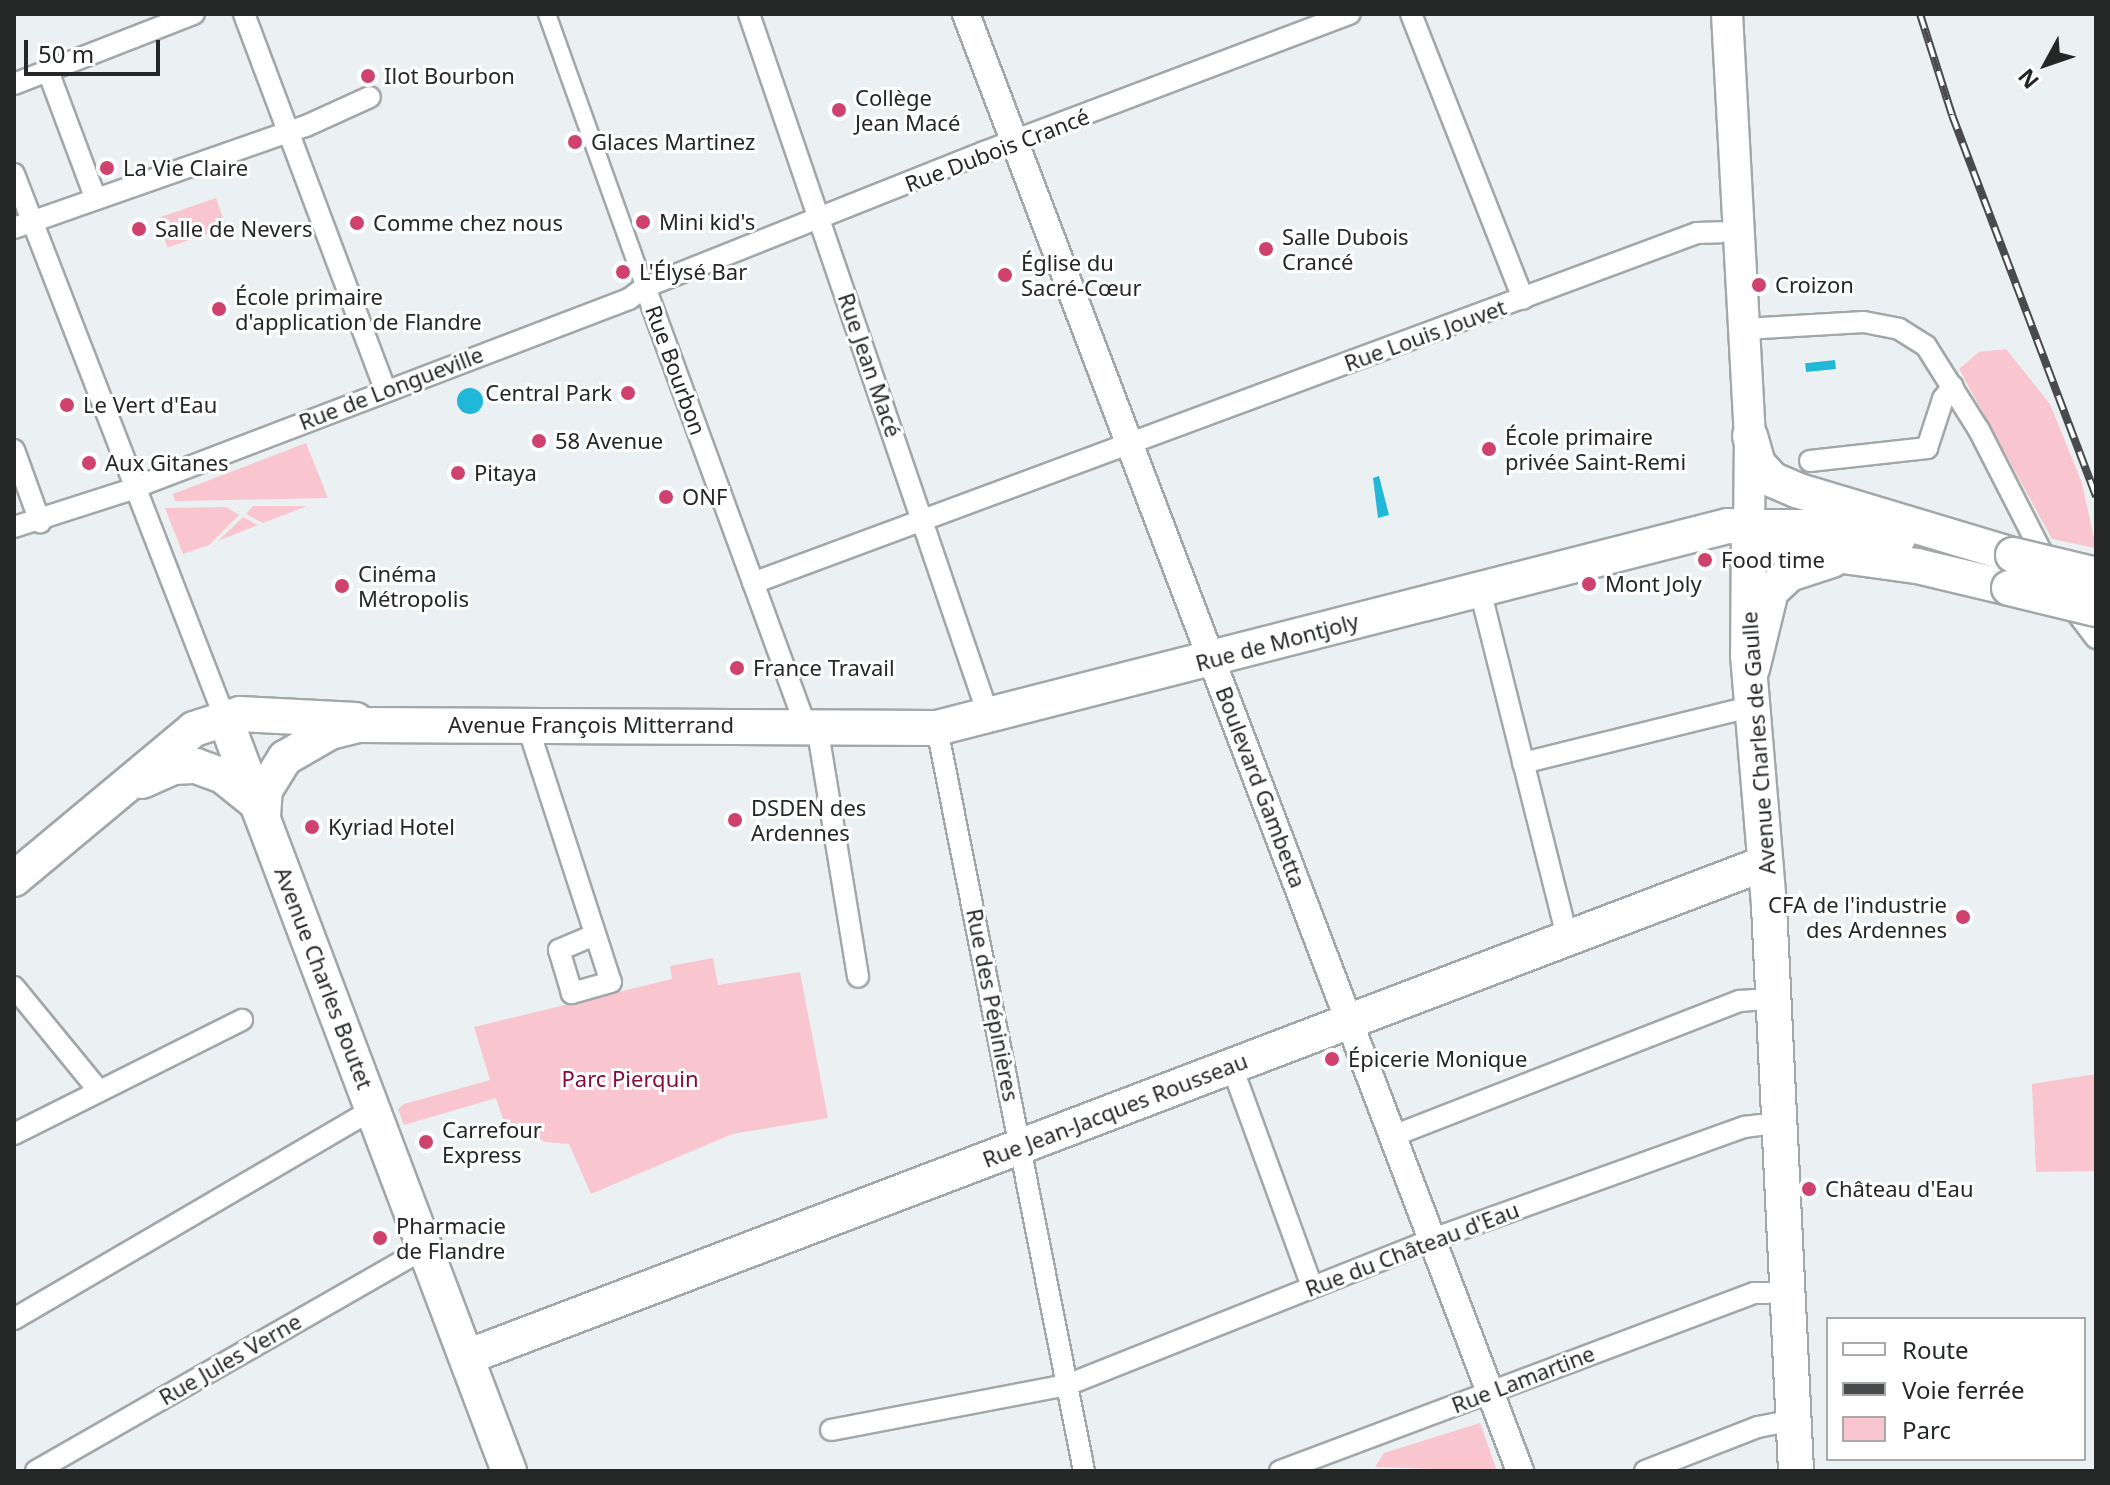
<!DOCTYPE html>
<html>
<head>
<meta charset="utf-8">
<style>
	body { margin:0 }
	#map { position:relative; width:2110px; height:1485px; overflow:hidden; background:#ebf1f2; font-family:"Noto Sans",sans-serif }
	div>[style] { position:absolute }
	.green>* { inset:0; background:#f9c5cf; transform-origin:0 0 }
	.water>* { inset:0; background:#21b8d8; transform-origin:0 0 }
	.round { border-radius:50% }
	.roads { filter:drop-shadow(2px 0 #a2a7a9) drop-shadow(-2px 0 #a2a7a9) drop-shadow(0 2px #a2a7a9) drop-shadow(0 -2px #a2a7a9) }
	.pedestrian>* { height:16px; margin:-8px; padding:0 8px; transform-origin:8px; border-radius:8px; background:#fff }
	.minor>* { height:20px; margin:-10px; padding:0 10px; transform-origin:10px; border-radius:10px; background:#fff }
	.tertiary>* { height:26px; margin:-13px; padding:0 13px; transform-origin:13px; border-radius:13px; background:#fff }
	.secondary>* { height:30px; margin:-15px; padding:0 15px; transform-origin:15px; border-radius:15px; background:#fff }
	.primary>* { height:34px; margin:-17px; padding:0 17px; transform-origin:17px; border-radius:17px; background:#fff }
	.trunk>* { height:34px; margin:-17px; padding:0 17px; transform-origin:17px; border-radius:17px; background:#fff }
	.rail>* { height:8px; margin-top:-4px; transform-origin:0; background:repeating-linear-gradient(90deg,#fff 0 15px,#484a4b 0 30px); box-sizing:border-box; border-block:2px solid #484a4b }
	.bridges { filter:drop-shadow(2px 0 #a2a7a9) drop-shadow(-2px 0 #a2a7a9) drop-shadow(0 2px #a2a7a9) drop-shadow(0 -2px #a2a7a9) }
	.trunk-bridge>* { height:34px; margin:-17px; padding:0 17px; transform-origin:17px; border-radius:17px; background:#fff }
	.dots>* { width:22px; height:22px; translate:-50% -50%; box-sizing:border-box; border:4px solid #fff; border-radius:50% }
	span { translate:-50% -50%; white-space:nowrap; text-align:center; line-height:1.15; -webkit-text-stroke:6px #fff; paint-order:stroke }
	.poi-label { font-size:22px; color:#252727 }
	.left { translate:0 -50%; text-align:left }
	.right { translate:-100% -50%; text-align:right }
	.street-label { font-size:22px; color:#252727 }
	.park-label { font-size:22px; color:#850b3c }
	.frame { position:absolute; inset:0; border:16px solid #252727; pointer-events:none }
	.legend { position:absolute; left:1826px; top:1317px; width:260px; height:144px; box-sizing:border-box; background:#fff; border:2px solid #a8a9a9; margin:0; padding:10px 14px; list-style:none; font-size:24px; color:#252727 }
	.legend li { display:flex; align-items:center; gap:16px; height:40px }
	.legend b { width:40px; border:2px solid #a8a9a9 }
	.north { position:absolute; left:2006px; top:24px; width:80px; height:80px; -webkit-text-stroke:6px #fff; paint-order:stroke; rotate:230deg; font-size:22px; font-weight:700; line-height:32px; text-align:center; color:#252727 }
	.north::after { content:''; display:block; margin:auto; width:28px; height:36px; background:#252727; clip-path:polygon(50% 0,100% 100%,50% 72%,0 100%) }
	.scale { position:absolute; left:24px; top:40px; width:136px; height:36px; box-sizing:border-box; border:4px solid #252727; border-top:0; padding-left:10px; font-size:24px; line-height:28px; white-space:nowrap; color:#252727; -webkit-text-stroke:6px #fff; paint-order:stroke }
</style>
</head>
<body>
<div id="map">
	<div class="green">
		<div style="left:216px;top:198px;width:31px;height:62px;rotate:71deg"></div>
		<div style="clip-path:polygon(2006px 349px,2050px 404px,2082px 483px,2096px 548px,2052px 539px,1959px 369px,1979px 352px)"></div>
		<div style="clip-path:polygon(306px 443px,328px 498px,175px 501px,173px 494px)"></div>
		<div style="clip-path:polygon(253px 506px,307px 506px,263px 523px,246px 514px)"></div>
		<div style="clip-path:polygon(226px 507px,239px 515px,209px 545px,183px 554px,165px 508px)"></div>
		<div style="clip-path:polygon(243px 517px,258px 525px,218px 541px)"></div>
		<div style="clip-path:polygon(713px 958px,718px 985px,800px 972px,828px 1118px,732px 1134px,591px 1194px,569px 1144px,545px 1142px,528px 1132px,509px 1138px,496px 1098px,404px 1125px,398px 1109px,404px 1104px,490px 1080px,474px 1027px,672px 979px,670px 966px)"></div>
		<div style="clip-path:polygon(2096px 1074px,2096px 1171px,2036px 1172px,2032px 1084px)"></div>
		<div style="clip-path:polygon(1480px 1423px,1497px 1471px,1375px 1467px,1384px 1453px)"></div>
	</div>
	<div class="water">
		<div style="left:1835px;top:360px;width:9px;height:30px;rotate:84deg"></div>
		<div class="round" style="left:457px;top:388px;width:26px;height:26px"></div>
		<div style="clip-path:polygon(1379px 476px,1389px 515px,1378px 518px,1373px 478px)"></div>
	</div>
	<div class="roads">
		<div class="pedestrian">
			<div style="left:547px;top:14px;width:290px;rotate:70.3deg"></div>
		</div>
		<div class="minor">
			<div style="left:244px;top:14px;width:401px;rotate:69.4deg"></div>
			<div style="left:749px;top:14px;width:743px;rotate:71.15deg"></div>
			<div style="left:1411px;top:14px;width:306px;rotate:68.5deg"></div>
			<div style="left:48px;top:71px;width:134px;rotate:69.5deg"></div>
			<div style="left:14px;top:84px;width:193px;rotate:-21.3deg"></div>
			<div style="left:14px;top:174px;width:581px;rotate:68.82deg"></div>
			<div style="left:14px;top:228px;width:309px;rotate:-19.3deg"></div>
			<div style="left:306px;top:126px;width:70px;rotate:-24.4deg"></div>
			<div style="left:645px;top:287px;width:468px;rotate:69.9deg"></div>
			<div style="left:1744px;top:329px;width:120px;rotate:-3.3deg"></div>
			<div style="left:1864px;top:322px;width:36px;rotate:11deg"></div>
			<div style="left:1899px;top:329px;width:32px;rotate:32deg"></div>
			<div style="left:1926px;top:346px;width:99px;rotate:57.8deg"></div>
			<div style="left:1979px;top:430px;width:152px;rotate:62.9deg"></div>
			<div style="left:14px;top:450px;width:77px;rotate:70.1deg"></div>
			<div style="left:1810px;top:461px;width:118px;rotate:-6.3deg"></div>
			<div style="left:1927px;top:448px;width:52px;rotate:-71.9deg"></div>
			<div style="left:1943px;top:399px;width:16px;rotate:-52deg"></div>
			<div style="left:14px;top:527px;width:118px;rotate:-17.8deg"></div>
			<div style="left:126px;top:491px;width:538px;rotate:-20.89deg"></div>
			<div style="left:629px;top:299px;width:20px;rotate:-37deg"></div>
			<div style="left:645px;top:287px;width:365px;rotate:-21.7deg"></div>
			<div style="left:984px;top:152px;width:391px;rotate:-20.7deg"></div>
			<div style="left:753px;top:583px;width:1007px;rotate:-20.34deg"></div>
			<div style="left:1697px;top:233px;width:24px;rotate:-2deg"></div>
			<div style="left:1480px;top:590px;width:358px;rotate:75.9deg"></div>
			<div style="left:2067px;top:600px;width:48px;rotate:52.7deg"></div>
			<div style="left:527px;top:724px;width:271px;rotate:72deg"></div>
			<div style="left:611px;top:982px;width:41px;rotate:164.2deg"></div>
			<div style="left:572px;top:993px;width:45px;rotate:-106.8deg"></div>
			<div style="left:559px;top:950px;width:39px;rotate:-23deg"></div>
			<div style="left:817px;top:726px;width:254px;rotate:80.7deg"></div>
			<div style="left:937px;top:728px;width:757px;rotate:78.81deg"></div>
			<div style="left:1523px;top:763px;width:238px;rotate:-13.9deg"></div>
			<div style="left:14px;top:987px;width:134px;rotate:50.7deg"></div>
			<div style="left:1231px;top:1064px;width:236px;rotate:70deg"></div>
			<div style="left:14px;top:1134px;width:255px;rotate:-26.6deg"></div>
			<div style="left:1393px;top:1136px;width:372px;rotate:-21.3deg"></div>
			<div style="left:1740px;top:1001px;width:16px;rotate:-4deg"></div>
			<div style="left:14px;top:1319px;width:416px;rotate:-30.3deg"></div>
			<div style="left:831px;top:1430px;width:240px;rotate:-10.8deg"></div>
			<div style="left:1067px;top:1385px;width:394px;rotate:-21.7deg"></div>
			<div style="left:1433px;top:1239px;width:331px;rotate:-19.8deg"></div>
			<div style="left:1744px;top:1127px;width:17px;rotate:-7deg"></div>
			<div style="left:36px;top:1471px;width:449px;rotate:-29.8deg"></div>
			<div style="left:1280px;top:1471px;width:506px;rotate:-20.58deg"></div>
			<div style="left:1754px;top:1293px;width:14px"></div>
			<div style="left:1645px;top:1471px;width:121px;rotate:-21.3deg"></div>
			<div style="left:1758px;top:1427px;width:36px;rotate:-11deg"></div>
		</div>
		<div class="tertiary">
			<div style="left:966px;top:14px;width:1559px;rotate:69.18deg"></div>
		</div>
		<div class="secondary">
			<div style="left:1727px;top:14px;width:423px;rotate:86.9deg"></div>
			<div style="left:1750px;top:436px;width:91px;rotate:90.6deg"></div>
		</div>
		<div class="primary">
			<div style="left:224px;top:716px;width:807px;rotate:69.32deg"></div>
			<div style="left:142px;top:781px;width:35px;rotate:-24deg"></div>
			<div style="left:174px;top:767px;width:22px;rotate:-3deg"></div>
			<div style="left:196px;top:766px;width:29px;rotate:20deg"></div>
			<div style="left:223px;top:776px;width:45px;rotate:38.7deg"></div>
			<div style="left:263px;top:816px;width:26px;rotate:-86deg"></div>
			<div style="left:265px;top:790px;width:38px;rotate:-58deg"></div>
			<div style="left:285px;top:758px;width:52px;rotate:-30deg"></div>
			<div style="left:330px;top:732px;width:29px;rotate:-14deg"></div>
			<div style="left:358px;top:725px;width:579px;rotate:0.3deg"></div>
			<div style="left:937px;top:728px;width:816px;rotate:-14.33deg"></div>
			<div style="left:1728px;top:526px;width:21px;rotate:3deg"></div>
			<div style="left:1749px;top:527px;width:128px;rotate:90.4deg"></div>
			<div style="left:1748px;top:655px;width:252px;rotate:85.2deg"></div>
			<div style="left:1769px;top:906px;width:566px;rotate:87.26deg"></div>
			<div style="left:14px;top:879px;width:234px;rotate:-39.8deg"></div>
			<div style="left:194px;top:729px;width:48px;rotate:-18.1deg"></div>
			<div style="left:240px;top:714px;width:116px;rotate:3deg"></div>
			<div style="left:467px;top:1357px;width:1387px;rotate:-20.83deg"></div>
		</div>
		<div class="trunk">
			<div style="left:1750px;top:436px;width:29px;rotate:74deg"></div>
			<div style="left:1758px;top:464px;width:22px;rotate:47deg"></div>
			<div style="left:1773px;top:480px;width:25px;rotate:23deg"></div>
			<div style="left:1796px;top:490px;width:227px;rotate:16.7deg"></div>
			<div style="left:1749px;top:527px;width:76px"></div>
			<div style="left:1825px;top:527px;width:74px;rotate:8.6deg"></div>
			<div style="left:1749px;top:543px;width:170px;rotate:7.8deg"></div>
			<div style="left:1917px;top:566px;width:95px;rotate:13.4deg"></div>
			<div style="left:1752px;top:669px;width:80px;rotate:-76.3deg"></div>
			<div style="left:1771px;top:591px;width:25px;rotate:-43deg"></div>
			<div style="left:1789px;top:574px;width:45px;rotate:-18deg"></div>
		</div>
	</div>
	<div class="rail">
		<div style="left:1920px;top:14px;width:106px;rotate:72.4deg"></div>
		<div style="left:1952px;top:115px;width:408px;rotate:69.3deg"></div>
	</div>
	<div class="bridges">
		<div class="trunk-bridge">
			<div style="left:2013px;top:555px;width:85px;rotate:13.5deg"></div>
			<div style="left:2009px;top:588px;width:89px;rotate:13.6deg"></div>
		</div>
	</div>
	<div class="dots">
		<div style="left:368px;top:76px;background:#d0426e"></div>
		<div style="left:839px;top:110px;background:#d0426e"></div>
		<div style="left:575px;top:142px;background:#d0426e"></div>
		<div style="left:107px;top:168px;background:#d0426e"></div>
		<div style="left:643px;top:222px;background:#d0426e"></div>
		<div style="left:357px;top:223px;background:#d0426e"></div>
		<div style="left:139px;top:229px;background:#d0426e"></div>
		<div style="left:1266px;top:249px;background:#d0426e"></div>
		<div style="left:623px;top:272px;background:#d0426e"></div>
		<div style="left:1005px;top:275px;background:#d0426e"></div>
		<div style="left:1759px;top:285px;background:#d0426e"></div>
		<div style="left:219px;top:309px;background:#d0426e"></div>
		<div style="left:628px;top:393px;background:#d0426e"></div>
		<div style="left:67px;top:405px;background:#d0426e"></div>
		<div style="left:539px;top:441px;background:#d0426e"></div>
		<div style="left:1489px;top:449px;background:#d0426e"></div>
		<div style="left:89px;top:463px;background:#d0426e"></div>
		<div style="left:458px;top:473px;background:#d0426e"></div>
		<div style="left:666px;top:497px;background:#d0426e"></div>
		<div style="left:1705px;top:560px;background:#d0426e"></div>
		<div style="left:1589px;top:584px;background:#d0426e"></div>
		<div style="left:342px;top:586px;background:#d0426e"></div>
		<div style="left:737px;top:668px;background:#d0426e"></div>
		<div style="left:735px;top:820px;background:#d0426e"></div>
		<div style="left:312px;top:827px;background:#d0426e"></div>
		<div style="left:1963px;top:917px;background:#d0426e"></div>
		<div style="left:1332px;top:1059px;background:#d0426e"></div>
		<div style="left:426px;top:1142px;background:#d0426e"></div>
		<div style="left:1809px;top:1189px;background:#d0426e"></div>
		<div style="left:380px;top:1238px;background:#d0426e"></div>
	</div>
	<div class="poi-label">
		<span class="left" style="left:384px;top:76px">Ilot Bourbon</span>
		<span class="left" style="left:855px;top:110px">Collège<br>Jean Macé</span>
		<span class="left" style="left:591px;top:142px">Glaces Martinez</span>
		<span class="left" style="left:123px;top:168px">La Vie Claire</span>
		<span class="left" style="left:659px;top:222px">Mini kid's</span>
		<span class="left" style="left:373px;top:223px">Comme chez nous</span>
		<span class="left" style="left:155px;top:229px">Salle de Nevers</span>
		<span class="left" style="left:1282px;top:249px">Salle Dubois<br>Crancé</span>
		<span class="left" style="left:1021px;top:275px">Église du<br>Sacré-Cœur</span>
		<span class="left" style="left:639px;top:272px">L'Élysé Bar</span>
		<span class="left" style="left:1775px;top:285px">Croizon</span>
		<span class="left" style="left:235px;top:309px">École primaire<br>d'application de Flandre</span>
		<span class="right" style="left:612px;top:393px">Central Park</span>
		<span class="left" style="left:83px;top:405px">Le Vert d'Eau</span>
		<span class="left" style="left:1505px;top:449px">École primaire<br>privée Saint-Remi</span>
		<span class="left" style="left:555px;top:441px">58 Avenue</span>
		<span class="left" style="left:105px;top:463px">Aux Gitanes</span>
		<span class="left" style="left:474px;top:473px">Pitaya</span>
		<span class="left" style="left:682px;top:497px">ONF</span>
		<span class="left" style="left:1721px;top:560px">Food time</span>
		<span class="left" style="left:358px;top:586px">Cinéma<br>Métropolis</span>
		<span class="left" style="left:1605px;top:584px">Mont Joly</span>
		<span class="left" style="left:753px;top:668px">France Travail</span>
		<span class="left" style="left:751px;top:820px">DSDEN des<br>Ardennes</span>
		<span class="left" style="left:328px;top:827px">Kyriad Hotel</span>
		<span class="right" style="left:1947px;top:917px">CFA de l'industrie<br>des Ardennes</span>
		<span class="left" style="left:1348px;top:1059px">Épicerie Monique</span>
		<span class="left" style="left:442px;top:1142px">Carrefour<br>Express</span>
		<span class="left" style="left:1825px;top:1189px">Château d'Eau</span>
		<span class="left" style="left:396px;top:1238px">Pharmacie<br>de Flandre</span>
	</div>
	<div class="street-label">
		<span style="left:997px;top:150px;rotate:-21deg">Rue Dubois Crancé</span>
		<span style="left:1425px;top:335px;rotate:-20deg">Rue Louis Jouvet</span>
		<span style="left:870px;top:365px;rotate:71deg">Rue Jean Macé</span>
		<span style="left:676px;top:370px;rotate:70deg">Rue Bourbon</span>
		<span style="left:391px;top:388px;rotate:-21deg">Rue de Longueville</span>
		<span style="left:1277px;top:642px;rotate:-15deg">Rue de Montjoly</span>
		<span style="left:591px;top:725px">Avenue François Mitterrand</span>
		<span style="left:1758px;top:743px;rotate:-94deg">Avenue Charles de Gaulle</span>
		<span style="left:1261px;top:787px;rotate:69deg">Boulevard Gambetta</span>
		<span style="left:324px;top:978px;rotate:69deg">Avenue Charles Boutet</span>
		<span style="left:993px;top:1005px;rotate:79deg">Rue des Pépinières</span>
		<span style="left:1115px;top:1110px;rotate:-21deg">Rue Jean-Jacques Rousseau</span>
		<span style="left:1412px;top:1249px;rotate:-21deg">Rue du Château d'Eau</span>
		<span style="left:230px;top:1359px;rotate:-30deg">Rue Jules Verne</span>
		<span style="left:1523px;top:1379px;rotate:-21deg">Rue Lamartine</span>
	</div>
	<div class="park-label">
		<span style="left:630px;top:1079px">Parc Pierquin</span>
	</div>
	<div class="frame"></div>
	<ul class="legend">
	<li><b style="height:10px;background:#fff"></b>Route</li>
	<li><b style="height:10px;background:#484a4b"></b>Voie ferrée</li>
	<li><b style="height:22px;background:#f9c5cf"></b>Parc</li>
	</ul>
	<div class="north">N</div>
	<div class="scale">50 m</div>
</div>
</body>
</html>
